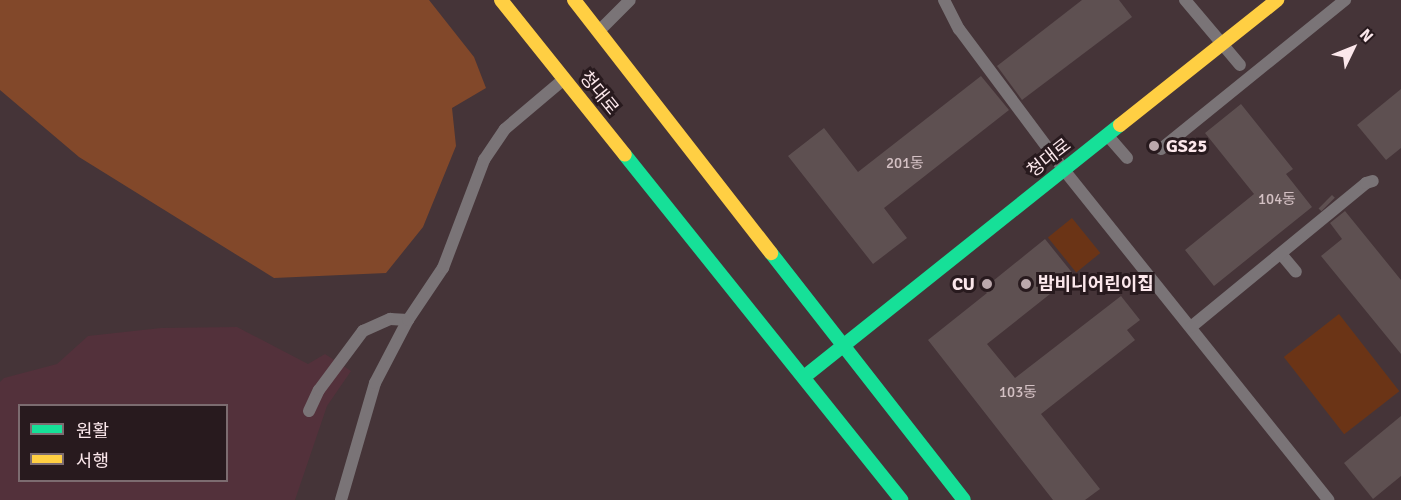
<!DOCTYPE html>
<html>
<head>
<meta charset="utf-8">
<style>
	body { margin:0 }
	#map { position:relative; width:1401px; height:500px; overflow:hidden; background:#453438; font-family:Signika,"Noto Sans KR",sans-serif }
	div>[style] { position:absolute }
	.built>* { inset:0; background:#53313b }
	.green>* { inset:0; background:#6b3416; transform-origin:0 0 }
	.forest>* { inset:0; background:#82482a }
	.building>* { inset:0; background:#5e5051; transform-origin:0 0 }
	.lane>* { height:12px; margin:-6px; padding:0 6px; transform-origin:6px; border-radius:6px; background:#7a7477 }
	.fast>* { height:14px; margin:-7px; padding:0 7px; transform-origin:7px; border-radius:7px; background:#16e098 }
	.slow>* { height:14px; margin:-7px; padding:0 7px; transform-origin:7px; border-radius:7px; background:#ffcf43 }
	.dots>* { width:16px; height:16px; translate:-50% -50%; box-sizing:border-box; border:3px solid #281a1e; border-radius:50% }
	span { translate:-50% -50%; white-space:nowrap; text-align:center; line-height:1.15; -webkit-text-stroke:6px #281a1e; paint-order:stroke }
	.number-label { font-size:15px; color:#d4c1c4 }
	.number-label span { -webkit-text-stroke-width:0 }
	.street-label { font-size:18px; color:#fbe7eb }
	.poi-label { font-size:18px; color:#fbe7eb; font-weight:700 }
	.left { translate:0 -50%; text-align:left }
	.right { translate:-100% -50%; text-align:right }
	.legend { position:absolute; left:18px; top:404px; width:210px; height:78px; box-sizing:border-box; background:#281a1e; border:2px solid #7c6c70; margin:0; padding:8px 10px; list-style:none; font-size:18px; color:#fbe7eb }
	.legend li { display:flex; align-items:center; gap:12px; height:30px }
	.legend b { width:30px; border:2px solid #7c6c70 }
	.north { position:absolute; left:1323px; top:18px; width:60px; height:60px; -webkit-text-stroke:4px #281a1e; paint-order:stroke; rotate:47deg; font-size:16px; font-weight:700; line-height:24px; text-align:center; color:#fbe7eb }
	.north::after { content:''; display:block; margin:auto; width:21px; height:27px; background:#fbe7eb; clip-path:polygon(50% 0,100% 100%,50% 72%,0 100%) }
</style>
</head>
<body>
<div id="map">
	<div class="built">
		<div style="clip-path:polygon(evenodd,237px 327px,308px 364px,325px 354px,351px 371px,327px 406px,295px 500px,0 500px,0 382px,4px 378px,57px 364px,88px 336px,161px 328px,237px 327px,20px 406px,226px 406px,226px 480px,20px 480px,20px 406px)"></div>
	</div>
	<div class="green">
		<div style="left:1072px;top:218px;width:45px;height:31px;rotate:51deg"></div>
		<div style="left:1339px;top:314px;width:98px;height:70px;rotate:52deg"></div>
	</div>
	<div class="forest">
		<div style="clip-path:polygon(0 0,429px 0,474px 57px,486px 88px,452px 108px,456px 146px,423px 227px,386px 273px,274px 278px,79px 157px,0 90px)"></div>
	</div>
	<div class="building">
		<div style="clip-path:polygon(1082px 0,1119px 0,1132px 17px,1022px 100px,997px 66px)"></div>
		<div style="clip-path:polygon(981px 76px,1009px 110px,884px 208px,907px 238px,873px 264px,788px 156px,824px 128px,858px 172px)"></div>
		<div style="clip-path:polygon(1401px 89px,1401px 148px,1386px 160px,1357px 125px)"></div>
		<div style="clip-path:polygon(1241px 104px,1293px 169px,1286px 174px,1312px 207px,1214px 286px,1185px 250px,1254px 194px,1205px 133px)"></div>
		<div style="left:1332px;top:195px;width:4px;height:19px;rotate:45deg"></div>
		<div style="clip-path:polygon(1345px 211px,1401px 280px,1401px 354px,1321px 256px,1342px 239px,1330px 223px)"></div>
		<div style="clip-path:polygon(1045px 239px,1074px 275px,987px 344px,1015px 378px,1121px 296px,1140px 320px,1127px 330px,1135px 340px,1041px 414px,1100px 489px,1085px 500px,1053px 500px,928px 340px,987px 293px,983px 289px)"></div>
		<div style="clip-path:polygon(1401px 416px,1401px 476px,1373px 499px,1344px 463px)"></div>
	</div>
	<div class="lane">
		<div style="left:944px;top:0;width:33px;rotate:63deg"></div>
		<div style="left:959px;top:29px;width:176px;rotate:53.3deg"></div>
		<div style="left:1064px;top:170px;width:423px;rotate:51.3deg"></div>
		<div style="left:1185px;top:0;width:85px;rotate:49.8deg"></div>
		<div style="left:600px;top:30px;width:42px;rotate:-45deg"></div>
		<div style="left:1108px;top:136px;width:29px;rotate:49deg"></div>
		<div style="left:1161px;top:149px;width:237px;rotate:-39deg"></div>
		<div style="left:1281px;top:254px;width:23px;rotate:50deg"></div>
		<div style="left:1191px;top:327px;width:227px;rotate:-39.4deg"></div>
		<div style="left:1366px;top:183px;width:7px;rotate:-16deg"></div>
		<div style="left:309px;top:411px;width:23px;rotate:-65deg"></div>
		<div style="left:319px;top:390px;width:74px;rotate:-53.3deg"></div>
		<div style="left:363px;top:331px;width:30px;rotate:-24deg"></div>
		<div style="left:390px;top:319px;width:18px;rotate:3deg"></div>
		<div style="left:341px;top:500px;width:122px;rotate:-73.8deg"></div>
		<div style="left:375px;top:383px;width:71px;rotate:-62.4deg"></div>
		<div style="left:408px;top:320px;width:63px;rotate:-56.1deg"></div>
		<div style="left:443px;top:268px;width:116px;rotate:-69.2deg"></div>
		<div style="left:484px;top:160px;width:37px;rotate:-56deg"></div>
		<div style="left:505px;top:129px;width:76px;rotate:-40.2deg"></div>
	</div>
	<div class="fast">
		<div style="left:625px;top:155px;width:442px;rotate:51.3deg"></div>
		<div style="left:771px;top:253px;width:313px;rotate:52deg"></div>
		<div style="left:804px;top:377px;width:404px;rotate:-38.6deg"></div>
	</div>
	<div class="slow">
		<div style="left:501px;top:0;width:198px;rotate:51.3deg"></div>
		<div style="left:574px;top:0;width:321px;rotate:52.1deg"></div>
		<div style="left:1120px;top:125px;width:201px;rotate:-38.5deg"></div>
	</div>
	<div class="dots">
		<div style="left:1154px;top:146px;background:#bba8ac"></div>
		<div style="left:987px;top:284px;background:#bba8ac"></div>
		<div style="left:1026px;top:284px;background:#bba8ac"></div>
	</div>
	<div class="number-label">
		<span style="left:905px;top:164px">201동</span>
		<span style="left:1277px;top:200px">104동</span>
		<span style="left:1018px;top:393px">103동</span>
	</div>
	<div class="street-label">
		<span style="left:599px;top:93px;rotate:51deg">청대로</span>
		<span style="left:1049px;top:158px;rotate:-38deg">청대로</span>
	</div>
	<div class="poi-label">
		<span class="left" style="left:1166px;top:146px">GS25</span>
		<span class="right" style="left:975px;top:284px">CU</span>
		<span class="left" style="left:1038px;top:284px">밤비니어린이집</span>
	</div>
	<ul class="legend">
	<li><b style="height:8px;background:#16e098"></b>원활</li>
	<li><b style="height:8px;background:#ffcf43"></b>서행</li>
	</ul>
	<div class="north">N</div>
</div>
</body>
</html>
